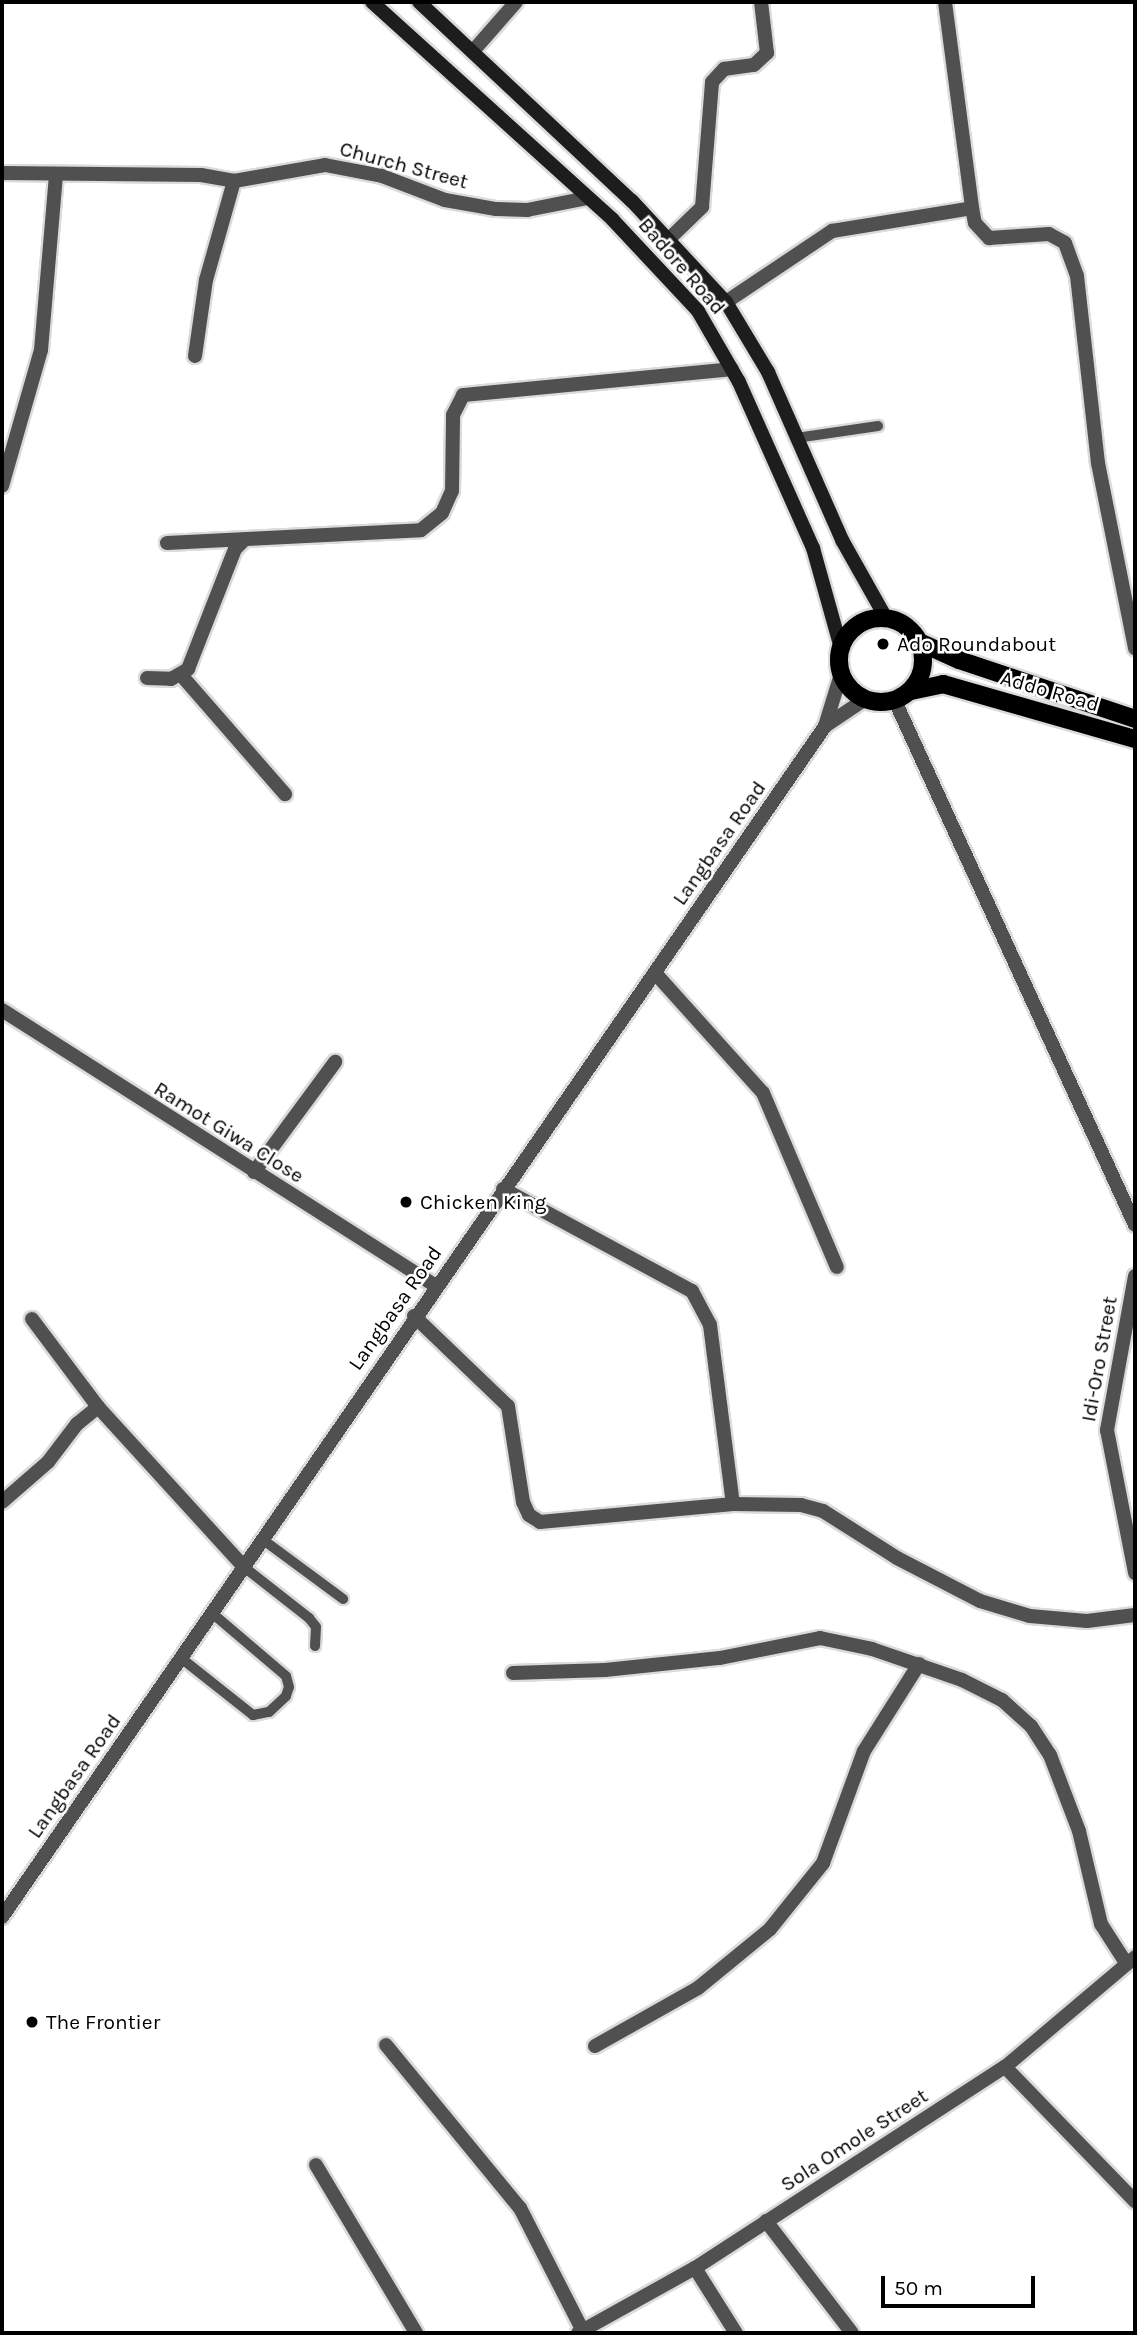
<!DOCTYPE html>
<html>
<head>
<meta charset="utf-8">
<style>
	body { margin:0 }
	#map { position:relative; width:1137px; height:2335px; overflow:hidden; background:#fff; font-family:Karla,sans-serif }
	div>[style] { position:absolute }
	.roads { filter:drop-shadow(2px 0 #dbdbdb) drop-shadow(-2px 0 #dbdbdb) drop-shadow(0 2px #dbdbdb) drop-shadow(0 -2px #dbdbdb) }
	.service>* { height:10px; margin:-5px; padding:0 5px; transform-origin:5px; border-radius:5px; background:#505050 }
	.minor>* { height:14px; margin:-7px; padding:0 7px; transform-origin:7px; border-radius:7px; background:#505050 }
	.tertiary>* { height:14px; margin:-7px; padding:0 7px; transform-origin:7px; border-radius:7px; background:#505050 }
	.secondary>* { height:14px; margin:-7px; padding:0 7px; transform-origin:7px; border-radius:7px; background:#1d1d1d }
	.primary>* { height:18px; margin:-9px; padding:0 9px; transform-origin:9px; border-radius:9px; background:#000 }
	.primary>.ring { margin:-9px; padding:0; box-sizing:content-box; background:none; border:18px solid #000; border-radius:50% }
	.dots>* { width:19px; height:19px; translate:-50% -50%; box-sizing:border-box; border:4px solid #fff; border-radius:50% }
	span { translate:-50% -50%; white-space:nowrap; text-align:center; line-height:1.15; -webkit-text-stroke:5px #fff; paint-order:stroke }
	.street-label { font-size:21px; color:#000 }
	.poi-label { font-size:21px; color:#000 }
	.left { translate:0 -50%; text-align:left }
	.frame { position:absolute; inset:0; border:4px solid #000; pointer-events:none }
	.scale { position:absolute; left:881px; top:2276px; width:154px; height:32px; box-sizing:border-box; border:4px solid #000; border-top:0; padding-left:9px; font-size:21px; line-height:24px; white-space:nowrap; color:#000; -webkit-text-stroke:5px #fff; paint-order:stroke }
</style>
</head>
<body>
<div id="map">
	<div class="roads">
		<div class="service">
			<div style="left:796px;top:438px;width:83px;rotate:-8.3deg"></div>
			<div style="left:262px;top:1539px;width:101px;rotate:36.5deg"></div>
			<div style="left:244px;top:1567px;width:83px;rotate:38.1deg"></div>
			<div style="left:309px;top:1618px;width:11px;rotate:52deg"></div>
			<div style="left:316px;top:1627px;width:19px;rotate:93deg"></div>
			<div style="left:181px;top:1658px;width:92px;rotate:38.4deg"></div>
			<div style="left:253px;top:1715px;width:16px;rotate:-11deg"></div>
			<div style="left:269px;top:1712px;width:23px;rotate:-43deg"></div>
			<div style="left:286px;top:1696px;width:9px;rotate:-72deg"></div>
			<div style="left:289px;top:1687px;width:11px;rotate:-105deg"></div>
			<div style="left:286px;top:1676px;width:97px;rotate:-139.6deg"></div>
		</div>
		<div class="minor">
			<div style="left:945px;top:2px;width:208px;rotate:82.5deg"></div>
			<div style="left:473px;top:51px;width:65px;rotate:-48.7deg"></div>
			<div style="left:670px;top:238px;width:45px;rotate:-44.1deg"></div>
			<div style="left:702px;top:207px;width:125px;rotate:-85.4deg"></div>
			<div style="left:712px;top:82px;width:18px;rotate:-47deg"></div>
			<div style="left:724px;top:69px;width:30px;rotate:-8deg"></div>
			<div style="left:754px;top:65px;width:18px;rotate:-43deg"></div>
			<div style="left:767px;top:53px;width:51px;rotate:-96.7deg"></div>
			<div style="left:726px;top:302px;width:128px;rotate:-33.8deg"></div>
			<div style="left:832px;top:231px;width:142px;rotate:-9.3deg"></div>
			<div style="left:972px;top:208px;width:15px;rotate:79deg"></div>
			<div style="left:975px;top:223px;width:21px;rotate:47deg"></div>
			<div style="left:989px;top:238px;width:60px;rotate:-3.8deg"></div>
			<div style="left:1049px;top:234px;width:18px;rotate:29deg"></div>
			<div style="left:1065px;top:243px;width:35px;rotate:70deg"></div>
			<div style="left:1077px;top:276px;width:188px;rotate:83.6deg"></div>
			<div style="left:1098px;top:463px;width:189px;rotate:78.7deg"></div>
			<div style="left:195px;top:356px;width:77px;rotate:-81.8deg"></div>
			<div style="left:206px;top:280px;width:103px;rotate:-74.2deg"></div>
			<div style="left:2px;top:486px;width:141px;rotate:-74deg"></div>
			<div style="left:41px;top:350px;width:176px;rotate:-85.1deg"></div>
			<div style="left:167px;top:543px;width:254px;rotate:-2.9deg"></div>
			<div style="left:421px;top:530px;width:27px;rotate:-39deg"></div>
			<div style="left:442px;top:513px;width:24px;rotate:-66deg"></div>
			<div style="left:452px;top:491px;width:76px;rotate:-89.2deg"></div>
			<div style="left:453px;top:415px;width:22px;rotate:-63deg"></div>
			<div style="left:463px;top:395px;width:270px;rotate:-5.5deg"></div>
			<div style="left:182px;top:676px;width:157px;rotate:48.9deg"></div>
			<div style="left:147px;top:678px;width:24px;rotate:2deg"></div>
			<div style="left:171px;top:679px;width:20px;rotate:-30deg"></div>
			<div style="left:188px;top:669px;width:129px;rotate:-68.6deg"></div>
			<div style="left:235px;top:549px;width:10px;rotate:-45deg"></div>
			<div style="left:895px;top:701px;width:576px;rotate:65.39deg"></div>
			<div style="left:655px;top:973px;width:161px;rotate:48deg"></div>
			<div style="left:763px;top:1093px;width:189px;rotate:67deg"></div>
			<div style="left:2px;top:1010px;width:514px;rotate:32.45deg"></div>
			<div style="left:254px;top:1172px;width:137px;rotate:-53.6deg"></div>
			<div style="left:503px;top:1189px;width:215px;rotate:28.4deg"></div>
			<div style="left:692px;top:1291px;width:38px;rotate:62deg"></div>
			<div style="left:710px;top:1325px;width:180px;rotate:82.7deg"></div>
			<div style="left:1135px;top:1276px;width:157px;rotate:100.3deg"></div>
			<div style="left:1107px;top:1430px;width:146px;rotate:78.9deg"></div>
			<div style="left:414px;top:1316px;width:130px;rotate:43.8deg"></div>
			<div style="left:508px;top:1406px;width:97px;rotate:81.1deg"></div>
			<div style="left:523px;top:1502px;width:14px;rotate:65deg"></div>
			<div style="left:529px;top:1515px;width:13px;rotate:32deg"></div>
			<div style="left:540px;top:1522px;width:194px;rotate:-5.3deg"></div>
			<div style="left:733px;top:1504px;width:68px;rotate:0.8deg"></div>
			<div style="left:801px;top:1505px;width:23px;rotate:15deg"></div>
			<div style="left:823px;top:1511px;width:88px;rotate:32.4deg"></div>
			<div style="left:897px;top:1558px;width:93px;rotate:27.4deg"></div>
			<div style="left:980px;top:1601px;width:52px;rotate:16.7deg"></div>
			<div style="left:1030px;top:1616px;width:57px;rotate:5deg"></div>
			<div style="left:1087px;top:1621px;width:48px;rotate:-7.1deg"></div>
			<div style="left:32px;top:1319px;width:110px;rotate:53.1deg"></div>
			<div style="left:98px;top:1407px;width:217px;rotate:47.6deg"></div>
			<div style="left:2px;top:1502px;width:61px;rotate:-41deg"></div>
			<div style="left:48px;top:1462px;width:48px;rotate:-52.7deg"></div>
			<div style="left:77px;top:1424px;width:27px;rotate:-39deg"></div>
			<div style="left:513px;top:1673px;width:92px;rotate:-1.9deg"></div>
			<div style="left:605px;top:1670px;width:116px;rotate:-6deg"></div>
			<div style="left:720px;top:1658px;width:102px;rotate:-11.3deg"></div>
			<div style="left:820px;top:1638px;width:53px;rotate:11.9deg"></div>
			<div style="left:872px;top:1649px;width:95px;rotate:19deg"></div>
			<div style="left:962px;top:1680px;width:45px;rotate:26.6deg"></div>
			<div style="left:1002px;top:1700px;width:39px;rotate:42deg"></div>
			<div style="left:1031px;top:1726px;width:35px;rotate:57deg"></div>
			<div style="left:1050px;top:1755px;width:81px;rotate:69.1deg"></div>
			<div style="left:1079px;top:1831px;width:96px;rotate:76.7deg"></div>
			<div style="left:1101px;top:1924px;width:46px;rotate:57.3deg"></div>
			<div style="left:386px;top:2045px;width:211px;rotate:50.6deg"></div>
			<div style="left:520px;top:2208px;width:138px;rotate:62.9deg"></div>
			<div style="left:595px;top:2046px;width:118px;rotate:-29.4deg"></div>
			<div style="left:698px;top:1988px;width:93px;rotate:-39.3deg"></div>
			<div style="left:770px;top:1929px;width:85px;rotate:-51.2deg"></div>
			<div style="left:823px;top:1863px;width:119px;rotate:-69.9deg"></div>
			<div style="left:864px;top:1751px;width:103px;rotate:-57.7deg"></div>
			<div style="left:1005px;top:2067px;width:187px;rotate:45.9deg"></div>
			<div style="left:316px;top:2165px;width:196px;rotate:59.2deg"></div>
			<div style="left:766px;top:2221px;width:141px;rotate:52.5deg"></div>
			<div style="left:695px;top:2268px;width:77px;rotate:57.8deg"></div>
		</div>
		<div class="tertiary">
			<div style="left:2px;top:173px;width:199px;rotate:0.6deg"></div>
			<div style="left:201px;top:175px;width:34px;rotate:10deg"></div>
			<div style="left:234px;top:181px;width:92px;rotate:-10deg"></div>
			<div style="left:325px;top:165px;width:58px;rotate:10.9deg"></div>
			<div style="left:382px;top:176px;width:67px;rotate:20.9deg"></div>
			<div style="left:445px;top:200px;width:52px;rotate:10deg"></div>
			<div style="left:496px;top:209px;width:31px;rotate:2deg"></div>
			<div style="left:527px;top:210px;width:61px;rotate:-11.3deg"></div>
			<div style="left:825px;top:726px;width:47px;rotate:-33.7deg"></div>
			<div style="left:2px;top:1917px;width:1448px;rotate:-55.35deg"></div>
			<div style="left:825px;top:726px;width:54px;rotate:-72.9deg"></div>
			<div style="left:578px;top:2333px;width:134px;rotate:-29.1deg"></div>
			<div style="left:695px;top:2268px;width:369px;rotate:-33deg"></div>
			<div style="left:1005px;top:2067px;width:170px;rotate:-40.2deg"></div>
		</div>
		<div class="secondary">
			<div style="left:372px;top:2px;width:324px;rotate:42.1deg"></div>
			<div style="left:612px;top:219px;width:126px;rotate:46.9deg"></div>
			<div style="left:698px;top:311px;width:82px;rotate:60deg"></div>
			<div style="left:739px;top:382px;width:182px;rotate:66deg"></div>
			<div style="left:813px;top:548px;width:97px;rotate:74.4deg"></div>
			<div style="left:419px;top:2px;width:291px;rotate:43.1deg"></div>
			<div style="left:632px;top:201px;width:138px;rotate:47.1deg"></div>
			<div style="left:726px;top:302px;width:82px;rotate:59deg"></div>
			<div style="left:768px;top:372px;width:184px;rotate:66.2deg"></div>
			<div style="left:842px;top:540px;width:90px;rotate:60.6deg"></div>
		</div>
		<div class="primary">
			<div class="ring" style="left:839px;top:618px;width:66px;height:66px"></div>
			<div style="left:917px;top:641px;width:46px;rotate:24.3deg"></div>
			<div style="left:959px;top:660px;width:186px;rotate:18.5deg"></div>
			<div style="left:911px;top:691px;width:33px;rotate:-12deg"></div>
			<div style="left:943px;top:684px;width:200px;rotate:16deg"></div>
		</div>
	</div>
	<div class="dots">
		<div style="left:883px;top:644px;background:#000"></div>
		<div style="left:406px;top:1202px;background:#000"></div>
		<div style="left:32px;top:2022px;background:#000"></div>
	</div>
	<div class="street-label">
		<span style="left:404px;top:165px;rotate:15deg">Church Street</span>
		<span style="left:682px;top:266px;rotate:49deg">Badore Road</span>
		<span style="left:1050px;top:691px;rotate:16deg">Addo Road</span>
		<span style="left:719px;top:843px;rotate:-55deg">Langbasa Road</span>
		<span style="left:229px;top:1132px;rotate:32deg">Ramot Giwa Close</span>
		<span style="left:395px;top:1308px;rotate:-55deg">Langbasa Road</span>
		<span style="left:1099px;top:1359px;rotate:-80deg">Idi-Oro Street</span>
		<span style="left:74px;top:1776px;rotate:-55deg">Langbasa Road</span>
		<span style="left:854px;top:2140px;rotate:-33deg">Sola Omole Street</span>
	</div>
	<div class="poi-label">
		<span class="left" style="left:897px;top:644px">Ado Roundabout</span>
		<span class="left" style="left:420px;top:1202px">Chicken King</span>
		<span class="left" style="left:46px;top:2022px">The Frontier</span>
	</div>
	<div class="frame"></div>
	<div class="scale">50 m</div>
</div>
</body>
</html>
